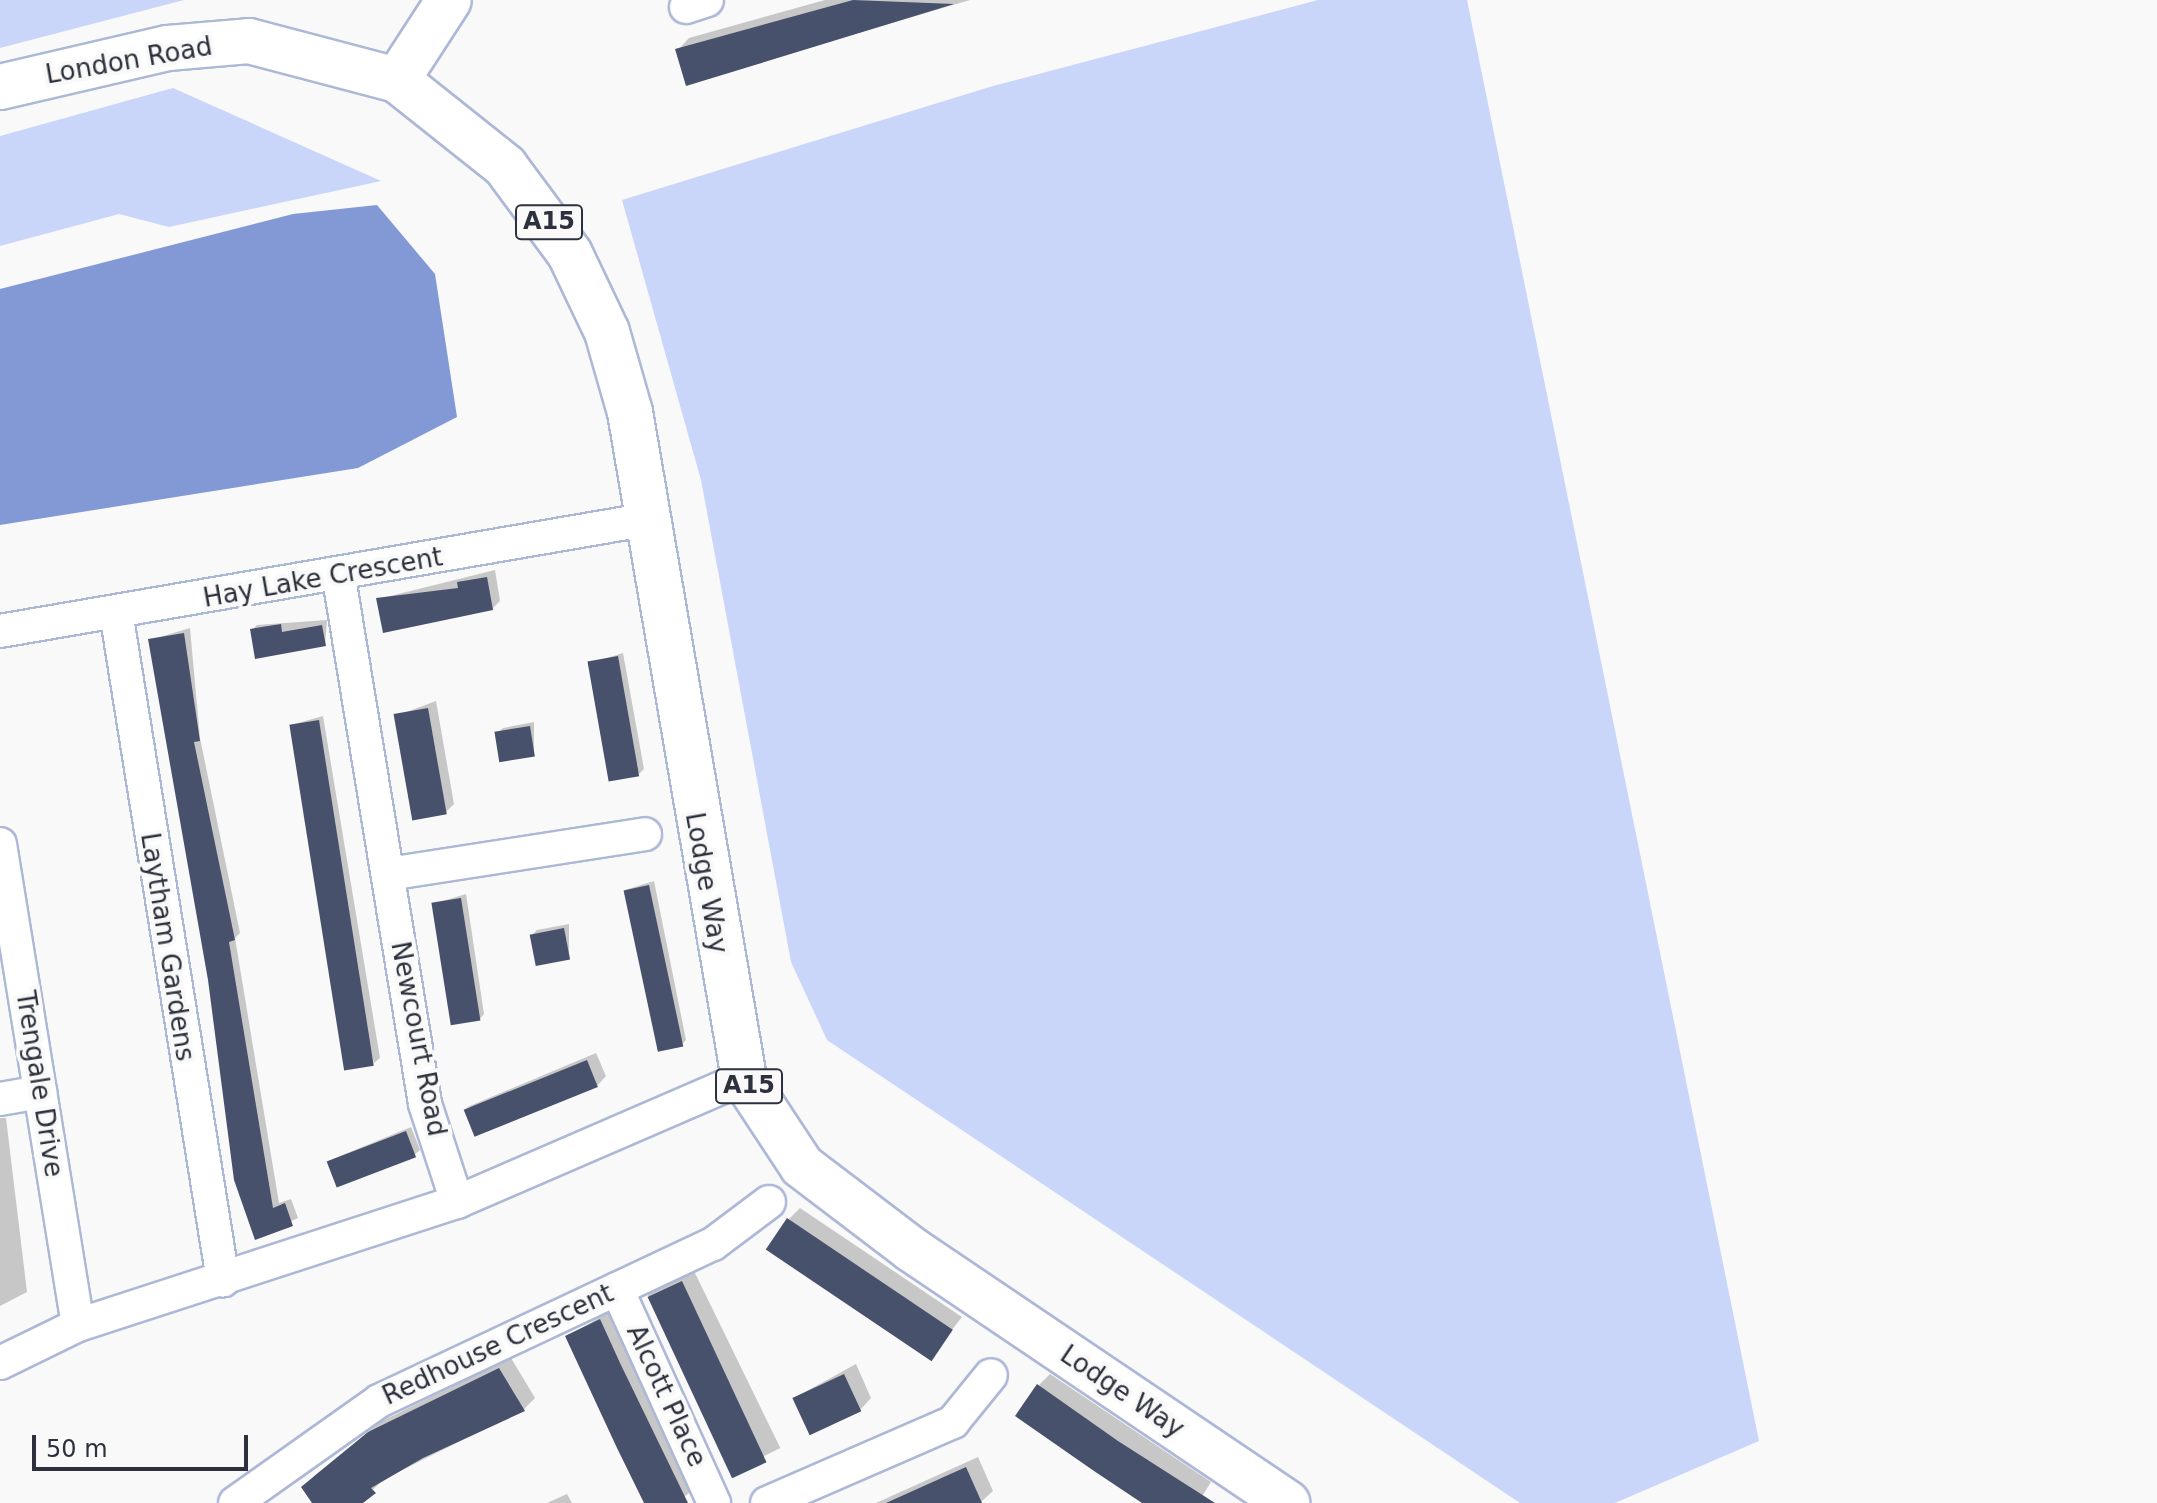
<!DOCTYPE html>
<html>
<head>
<meta charset="utf-8">
<style>
	body { margin:0 }
	#map { position:relative; width:2157px; height:1503px; overflow:hidden; background:#f9f9f9; font-family:"DejaVu Sans",sans-serif }
	div>[style] { position:absolute }
	.green>* { inset:0; background:#c9d6f9 }
	.water>* { inset:0; background:#8399d6 }
	.shadow>* { inset:0; background:#0003; transform-origin:0 0 }
	.building>* { inset:0; background:#48516b; transform-origin:0 0 }
	.roads { filter:drop-shadow(2px 0 #adb8d6) drop-shadow(-2px 0 #adb8d6) drop-shadow(0 2px #adb8d6) drop-shadow(0 -2px #adb8d6) }
	.minor>* { height:32px; margin:-16px; padding:0 16px; transform-origin:16px; border-radius:16px; background:#fff }
	.secondary>* { height:44px; margin:-22px; padding:0 22px; transform-origin:22px; border-radius:22px; background:#fff }
	.primary>* { height:44px; margin:-22px; padding:0 22px; transform-origin:22px; border-radius:22px; background:#fff }
	span { translate:-50% -50%; white-space:nowrap; text-align:center; line-height:1.15; -webkit-text-stroke:8px #f9f9f9; paint-order:stroke }
	.shield-label span { padding:2px 6px; background:#f9f9f9; border:2px solid; border-radius:6px; -webkit-text-stroke-width:0 }
	.shield-label { font-size:24px; color:#2c313d; font-weight:700 }
	.street-label { font-size:26px; color:#2c313d }
	.scale { position:absolute; left:32px; top:1435px; width:216px; height:36px; box-sizing:border-box; border:4px solid #2c313d; border-top:0; padding-left:10px; font-size:24px; line-height:28px; white-space:nowrap; color:#2c313d; -webkit-text-stroke:6px #f9f9f9; paint-order:stroke }
</style>
</head>
<body>
<div id="map">
	<div class="green">
		<div style="clip-path:polygon(0 0,184px 0,0 48px)"></div>
		<div style="clip-path:polygon(1318px 0,1467px 0,1759px 1441px,1615px 1503px,1520px 1503px,827px 1040px,791px 962px,701px 480px,622px 200px,993px 86px)"></div>
		<div style="clip-path:polygon(173px 88px,381px 181px,169px 227px,119px 214px,0 246px,0 136px)"></div>
	</div>
	<div class="water">
		<div style="clip-path:polygon(377px 205px,435px 274px,457px 417px,358px 468px,0 525px,0 289px,293px 214px)"></div>
	</div>
	<div class="shadow">
		<div style="clip-path:polygon(825px 0,970px 0,688px 83px,678px 50px,689px 38px)"></div>
		<div style="clip-path:polygon(495px 570px,500px 601px,492px 609px,378px 599px)"></div>
		<div style="clip-path:polygon(327px 620px,325px 645px,252px 630px,257px 625px)"></div>
		<div style="clip-path:polygon(190px 628px,200px 738px,240px 933px,235px 938px,279px 1203px,291px 1199px,298px 1218px,256px 1237px,150px 640px)"></div>
		<div style="clip-path:polygon(623px 653px,644px 769px,639px 774px,591px 663px)"></div>
		<div style="clip-path:polygon(436px 701px,454px 804px,446px 812px,396px 716px)"></div>
		<div style="clip-path:polygon(323px 716px,380px 1058px,374px 1063px,291px 725px)"></div>
		<div style="clip-path:polygon(534px 722px,534px 756px,498px 733px,503px 728px)"></div>
		<div style="clip-path:polygon(654px 881px,686px 1040px,681px 1045px,625px 890px)"></div>
		<div style="clip-path:polygon(466px 894px,484px 1014px,479px 1020px,433px 904px)"></div>
		<div style="clip-path:polygon(569px 924px,569px 958px,532px 935px,537px 930px)"></div>
		<div style="clip-path:polygon(596px 1053px,606px 1076px,597px 1086px,465px 1108px)"></div>
		<div style="clip-path:polygon(0 1118px,6px 1118px,27px 1292px,0 1306px)"></div>
		<div style="clip-path:polygon(411px 1127px,420px 1150px,414px 1155px,328px 1161px)"></div>
		<div style="clip-path:polygon(800px 1208px,962px 1317px,930px 1358px,789px 1219px)"></div>
		<div style="left:694px;top:1271px;width:197px;height:52px;rotate:64deg"></div>
		<div style="clip-path:polygon(612px 1310px,697px 1487px,676px 1503px,646px 1503px,567px 1337px)"></div>
		<div style="clip-path:polygon(511px 1358px,535px 1398px,523px 1410px,384px 1479px,359px 1503px,315px 1503px,314px 1476px,382px 1421px)"></div>
		<div style="clip-path:polygon(856px 1364px,871px 1398px,860px 1410px,794px 1398px)"></div>
		<div style="clip-path:polygon(1050px 1374px,1211px 1482px,1198px 1503px,1148px 1503px,1039px 1385px)"></div>
		<div style="clip-path:polygon(978px 1457px,993px 1491px,981px 1502px,876px 1503px)"></div>
		<div style="clip-path:polygon(567px 1494px,572px 1503px,547px 1503px)"></div>
	</div>
	<div class="building">
		<div style="clip-path:polygon(853px 0,954px 4px,686px 86px,675px 49px)"></div>
		<div style="clip-path:polygon(487px 577px,493px 610px,383px 633px,376px 598px,458px 588px,457px 582px)"></div>
		<div style="clip-path:polygon(281px 624px,282px 632px,322px 625px,326px 646px,255px 659px,250px 629px)"></div>
		<div style="clip-path:polygon(184px 633px,200px 741px,194px 742px,235px 940px,229px 942px,273px 1208px,285px 1203px,293px 1226px,255px 1240px,234px 1180px,208px 980px,148px 639px)"></div>
		<div style="left:618px;top:656px;width:122px;height:31px;rotate:80deg"></div>
		<div style="left:428px;top:708px;width:108px;height:35px;rotate:80deg"></div>
		<div style="left:319px;top:720px;width:350px;height:30px;rotate:81deg"></div>
		<div style="left:530px;top:726px;width:31px;height:36px;rotate:81deg"></div>
		<div style="left:649px;top:885px;width:165px;height:26px;rotate:78deg"></div>
		<div style="left:461px;top:898px;width:124px;height:30px;rotate:81deg"></div>
		<div style="left:564px;top:928px;width:32px;height:35px;rotate:79deg"></div>
		<div style="left:587px;top:1060px;width:29px;height:133px;rotate:68deg"></div>
		<div style="left:406px;top:1131px;width:28px;height:85px;rotate:69deg"></div>
		<div style="left:787px;top:1218px;width:200px;height:38px;rotate:34deg"></div>
		<div style="left:682px;top:1281px;width:200px;height:38px;rotate:65deg"></div>
		<div style="clip-path:polygon(600px 1319px,620px 1363px,688px 1503px,644px 1503px,617px 1448px,565px 1336px)"></div>
		<div style="clip-path:polygon(499px 1368px,525px 1411px,423px 1458px,371px 1488px,376px 1493px,363px 1503px,312px 1503px,301px 1487px,368px 1432px)"></div>
		<div style="left:844px;top:1374px;width:41px;height:57px;rotate:65deg"></div>
		<div style="clip-path:polygon(1037px 1384px,1118px 1441px,1215px 1503px,1142px 1503px,1094px 1471px,1015px 1416px)"></div>
		<div style="clip-path:polygon(966px 1467px,982px 1503px,886px 1503px)"></div>
	</div>
	<div class="roads">
		<div class="minor">
			<div style="left:686px;top:7px;width:22px;rotate:-18deg"></div>
			<div style="left:339px;top:578px;width:533px;rotate:80.71deg"></div>
			<div style="left:425px;top:1104px;width:103px;rotate:71.9deg"></div>
			<div style="left:116px;top:612px;width:677px;rotate:80.9deg"></div>
			<div style="left:0;top:631px;width:653px;rotate:-9.78deg"></div>
			<div style="left:0;top:844px;width:487px;rotate:80.8deg"></div>
			<div style="left:388px;top:874px;width:260px;rotate:-8.8deg"></div>
			<div style="left:0;top:1099px;width:41px;rotate:-9.9deg"></div>
			<div style="left:617px;top:1289px;width:235px;rotate:65.6deg"></div>
			<div style="left:0;top:1363px;width:87px;rotate:-26deg"></div>
			<div style="left:78px;top:1325px;width:398px;rotate:-18deg"></div>
			<div style="left:457px;top:1202px;width:313px;rotate:-23.4deg"></div>
			<div style="left:235px;top:1503px;width:176px;rotate:-35.3deg"></div>
			<div style="left:379px;top:1401px;width:369px;rotate:-25.2deg"></div>
			<div style="left:713px;top:1244px;width:70px;rotate:-36.9deg"></div>
			<div style="left:767px;top:1503px;width:203px;rotate:-23.5deg"></div>
			<div style="left:953px;top:1422px;width:60px;rotate:-51deg"></div>
		</div>
		<div class="secondary">
			<div style="left:397px;top:80px;width:95px;rotate:-57deg"></div>
		</div>
		<div class="primary">
			<div style="left:0;top:87px;width:172px;rotate:-13.1deg"></div>
			<div style="left:168px;top:48px;width:81px;rotate:-4.9deg"></div>
			<div style="left:249px;top:41px;width:153px;rotate:14.8deg"></div>
			<div style="left:397px;top:80px;width:138px;rotate:38.5deg"></div>
			<div style="left:505px;top:166px;width:109px;rotate:53.5deg"></div>
			<div style="left:570px;top:254px;width:86px;rotate:64.6deg"></div>
			<div style="left:607px;top:332px;width:83px;rotate:74deg"></div>
			<div style="left:630px;top:412px;width:676px;rotate:80.29deg"></div>
			<div style="left:744px;top:1078px;width:105px;rotate:56.6deg"></div>
			<div style="left:802px;top:1166px;width:137px;rotate:37.3deg"></div>
			<div style="left:911px;top:1249px;width:454px;rotate:34deg"></div>
		</div>
	</div>
	<div class="shield-label">
		<span style="left:549px;top:222px">A15</span>
		<span style="left:749px;top:1086px">A15</span>
	</div>
	<div class="street-label">
		<span style="left:129px;top:61px;rotate:-10deg">London Road</span>
		<span style="left:323px;top:578px;rotate:-10deg">Hay Lake Crescent</span>
		<span style="left:706px;top:883px;rotate:80deg">Lodge Way</span>
		<span style="left:167px;top:947px;rotate:81deg">Laytham Gardens</span>
		<span style="left:418px;top:1039px;rotate:79deg">Newcourt Road</span>
		<span style="left:39px;top:1084px;rotate:81deg">Trengale Drive</span>
		<span style="left:498px;top:1345px;rotate:-25deg">Redhouse Crescent</span>
		<span style="left:1122px;top:1392px;rotate:34deg">Lodge Way</span>
		<span style="left:666px;top:1396px;rotate:65deg">Alcott Place</span>
	</div>
	<div class="scale">50 m</div>
</div>
</body>
</html>
